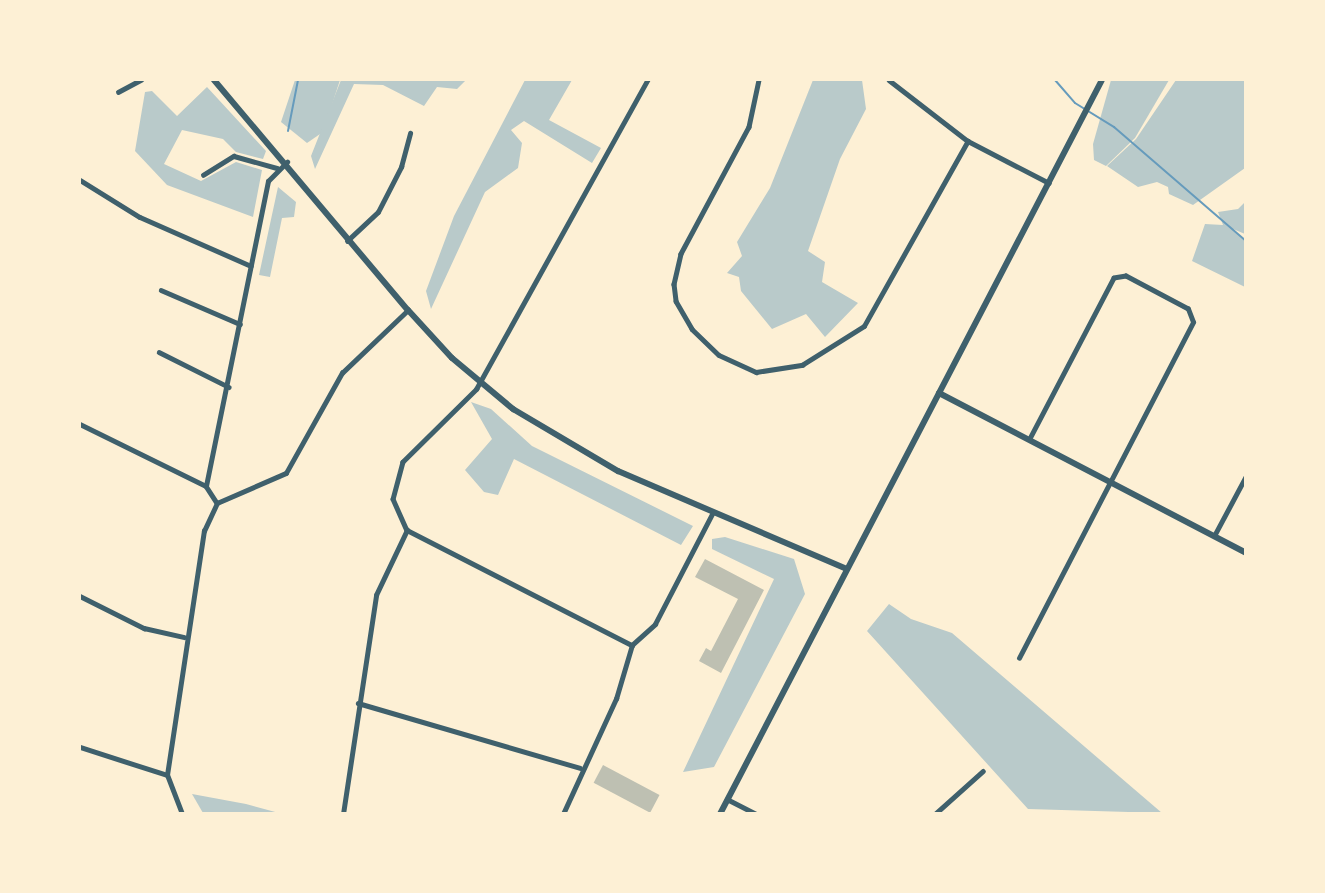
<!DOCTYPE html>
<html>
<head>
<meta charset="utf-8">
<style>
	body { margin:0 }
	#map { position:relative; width:1325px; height:893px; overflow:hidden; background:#fdf0d5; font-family:"Sofia Sans Condensed",sans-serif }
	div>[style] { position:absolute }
	.green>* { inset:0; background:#b9caca }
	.stream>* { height:2px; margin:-1px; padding:0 1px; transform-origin:1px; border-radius:1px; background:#669bbc }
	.building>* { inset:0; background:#bec0b2; transform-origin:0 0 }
	.minor>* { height:4.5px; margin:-2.25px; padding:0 2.25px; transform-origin:2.25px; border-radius:2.25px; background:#3f606c }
	.tertiary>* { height:6px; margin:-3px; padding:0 3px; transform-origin:3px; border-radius:3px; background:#3f606c }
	span { translate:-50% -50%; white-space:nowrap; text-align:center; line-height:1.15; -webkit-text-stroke:6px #fdf0d5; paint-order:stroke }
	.frame { position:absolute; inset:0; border:81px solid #fdf0d5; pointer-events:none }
</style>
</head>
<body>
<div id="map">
	<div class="green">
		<div style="clip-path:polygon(295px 80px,340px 80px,323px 132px,307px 143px,281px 122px)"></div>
		<div style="clip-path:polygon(341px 80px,466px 80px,457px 89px,437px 87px,424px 106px,383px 85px,354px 84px,315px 169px,311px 156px)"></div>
		<div style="clip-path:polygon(525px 80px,572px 80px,549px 120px,601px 148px,592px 163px,524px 121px,511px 130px,522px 143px,518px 168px,485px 192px,431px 309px,426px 291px,454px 216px)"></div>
		<div style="clip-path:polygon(813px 80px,862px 80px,866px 109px,840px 159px,808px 251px,825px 262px,822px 282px,858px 303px,825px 337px,806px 314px,772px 329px,741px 291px,739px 277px,727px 273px,742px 256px,737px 242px,770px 188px)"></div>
		<div style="clip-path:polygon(1111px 80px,1169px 80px,1135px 138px,1106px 166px,1094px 160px,1093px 144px)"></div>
		<div style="clip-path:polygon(1176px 80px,1245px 80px,1245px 168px,1193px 205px,1169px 194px,1168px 187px,1157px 182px,1138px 187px,1107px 166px,1136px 139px)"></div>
		<div style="clip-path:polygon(207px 87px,266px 151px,263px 159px,236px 152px,223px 139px,182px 130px,164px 164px,201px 181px,236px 162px,262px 170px,253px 217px,167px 185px,135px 151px,145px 92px,152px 91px,177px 116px)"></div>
		<div style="clip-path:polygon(278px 187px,296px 202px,294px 217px,282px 218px,270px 277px,259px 275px)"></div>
		<div style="clip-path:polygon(1245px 202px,1245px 234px,1233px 229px,1245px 241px,1245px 287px,1192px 261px,1205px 224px,1223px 225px,1218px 212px,1238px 209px)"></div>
		<div style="clip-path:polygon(471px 402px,491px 409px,532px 446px,693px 526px,681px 545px,514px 459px,498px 495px,484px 492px,465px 470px,492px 439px)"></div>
		<div style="clip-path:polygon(725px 537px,794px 559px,805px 594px,714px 767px,683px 772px,774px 579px,712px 549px,712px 539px)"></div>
		<div style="clip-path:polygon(889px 604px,911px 619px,952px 633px,1162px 813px,1028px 809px,867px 631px)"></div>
		<div style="clip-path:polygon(192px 794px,246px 804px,279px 813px,203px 813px)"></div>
	</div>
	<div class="stream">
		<div style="left:1055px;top:80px;width:30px;rotate:49deg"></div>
		<div style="left:1075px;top:103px;width:46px;rotate:31.6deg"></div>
		<div style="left:1114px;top:127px;width:174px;rotate:40.8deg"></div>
		<div style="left:288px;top:131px;width:52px;rotate:-78.9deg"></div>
	</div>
	<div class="building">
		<div style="clip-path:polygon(705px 559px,764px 590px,721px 673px,699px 661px,706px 648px,711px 651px,738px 599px,695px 577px)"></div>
		<div style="left:603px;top:765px;width:64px;height:20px;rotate:28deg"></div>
	</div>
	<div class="minor">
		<div style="left:648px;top:80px;width:353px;rotate:119deg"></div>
		<div style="left:477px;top:389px;width:104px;rotate:135.4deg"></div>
		<div style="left:403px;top:462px;width:38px;rotate:105deg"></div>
		<div style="left:393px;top:499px;width:34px;rotate:66deg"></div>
		<div style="left:407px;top:530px;width:253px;rotate:27.1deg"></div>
		<div style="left:632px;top:645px;width:31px;rotate:-42deg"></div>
		<div style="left:655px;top:624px;width:124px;rotate:-62.6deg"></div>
		<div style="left:759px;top:80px;width:48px;rotate:102deg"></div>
		<div style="left:749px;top:127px;width:144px;rotate:118.2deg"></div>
		<div style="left:681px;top:254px;width:31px;rotate:103deg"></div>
		<div style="left:674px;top:284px;width:17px;rotate:83deg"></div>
		<div style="left:676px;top:301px;width:32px;rotate:60deg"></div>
		<div style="left:692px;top:329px;width:37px;rotate:44deg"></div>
		<div style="left:719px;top:355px;width:41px;rotate:24.7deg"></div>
		<div style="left:756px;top:372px;width:47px;rotate:-8.7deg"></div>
		<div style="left:802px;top:365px;width:73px;rotate:-32.2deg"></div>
		<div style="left:864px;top:326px;width:212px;rotate:-60.7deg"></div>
		<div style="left:889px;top:80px;width:100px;rotate:37.7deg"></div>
		<div style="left:968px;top:141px;width:91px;rotate:27.4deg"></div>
		<div style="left:118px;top:92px;width:26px;rotate:-28deg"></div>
		<div style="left:203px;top:175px;width:36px;rotate:-32deg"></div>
		<div style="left:234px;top:156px;width:45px;rotate:15.6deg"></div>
		<div style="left:80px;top:180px;width:70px;rotate:31.7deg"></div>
		<div style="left:140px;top:217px;width:121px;rotate:23.8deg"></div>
		<div style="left:347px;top:241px;width:42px;rotate:-43.1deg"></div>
		<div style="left:378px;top:212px;width:51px;rotate:-62.9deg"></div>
		<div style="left:401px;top:167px;width:35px;rotate:-75deg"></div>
		<div style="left:161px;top:290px;width:86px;rotate:23.3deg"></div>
		<div style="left:159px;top:352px;width:78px;rotate:26.6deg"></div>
		<div style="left:80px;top:424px;width:140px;rotate:26.2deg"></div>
		<div style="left:206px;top:486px;width:20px;rotate:57deg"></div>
		<div style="left:206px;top:486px;width:311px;rotate:-78.5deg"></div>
		<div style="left:268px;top:181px;width:27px;rotate:-45deg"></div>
		<div style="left:1214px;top:536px;width:68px;rotate:-61.9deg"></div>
		<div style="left:80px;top:596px;width:72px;rotate:26.6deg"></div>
		<div style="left:144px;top:628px;width:41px;rotate:12.7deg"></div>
		<div style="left:1019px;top:658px;width:378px;rotate:-62.6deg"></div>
		<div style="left:1193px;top:322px;width:14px;rotate:-111deg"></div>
		<div style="left:1188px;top:309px;width:70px;rotate:-152deg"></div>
		<div style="left:1126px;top:276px;width:12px;rotate:171deg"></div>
		<div style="left:1114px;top:278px;width:182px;rotate:117.6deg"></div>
		<div style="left:358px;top:703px;width:231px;rotate:16.3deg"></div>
		<div style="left:80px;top:747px;width:91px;rotate:17.8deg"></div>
		<div style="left:727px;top:799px;width:33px;rotate:27deg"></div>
		<div style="left:182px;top:814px;width:42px;rotate:-111deg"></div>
		<div style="left:167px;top:775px;width:247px;rotate:-81.4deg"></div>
		<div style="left:204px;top:531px;width:31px;rotate:-65deg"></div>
		<div style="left:217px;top:503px;width:75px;rotate:-23.5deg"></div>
		<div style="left:286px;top:473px;width:115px;rotate:-60.8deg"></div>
		<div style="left:342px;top:373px;width:91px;rotate:-43.7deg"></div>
		<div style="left:343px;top:814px;width:221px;rotate:-81.4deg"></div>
		<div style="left:376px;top:595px;width:72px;rotate:-64.5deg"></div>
		<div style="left:563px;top:814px;width:127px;rotate:-65.3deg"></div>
		<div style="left:616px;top:699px;width:56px;rotate:-73.5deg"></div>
		<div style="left:935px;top:814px;width:64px;rotate:-41.9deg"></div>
	</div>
	<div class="tertiary">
		<div style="left:214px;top:80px;width:301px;rotate:49.9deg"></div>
		<div style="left:408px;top:310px;width:65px;rotate:47.5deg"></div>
		<div style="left:452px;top:358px;width:80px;rotate:39.9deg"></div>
		<div style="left:513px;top:409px;width:122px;rotate:30.6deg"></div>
		<div style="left:618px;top:471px;width:249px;rotate:23.2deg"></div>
		<div style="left:939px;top:393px;width:346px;rotate:27.5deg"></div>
		<div style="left:720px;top:814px;width:827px;rotate:-62.51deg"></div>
	</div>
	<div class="frame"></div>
</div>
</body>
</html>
